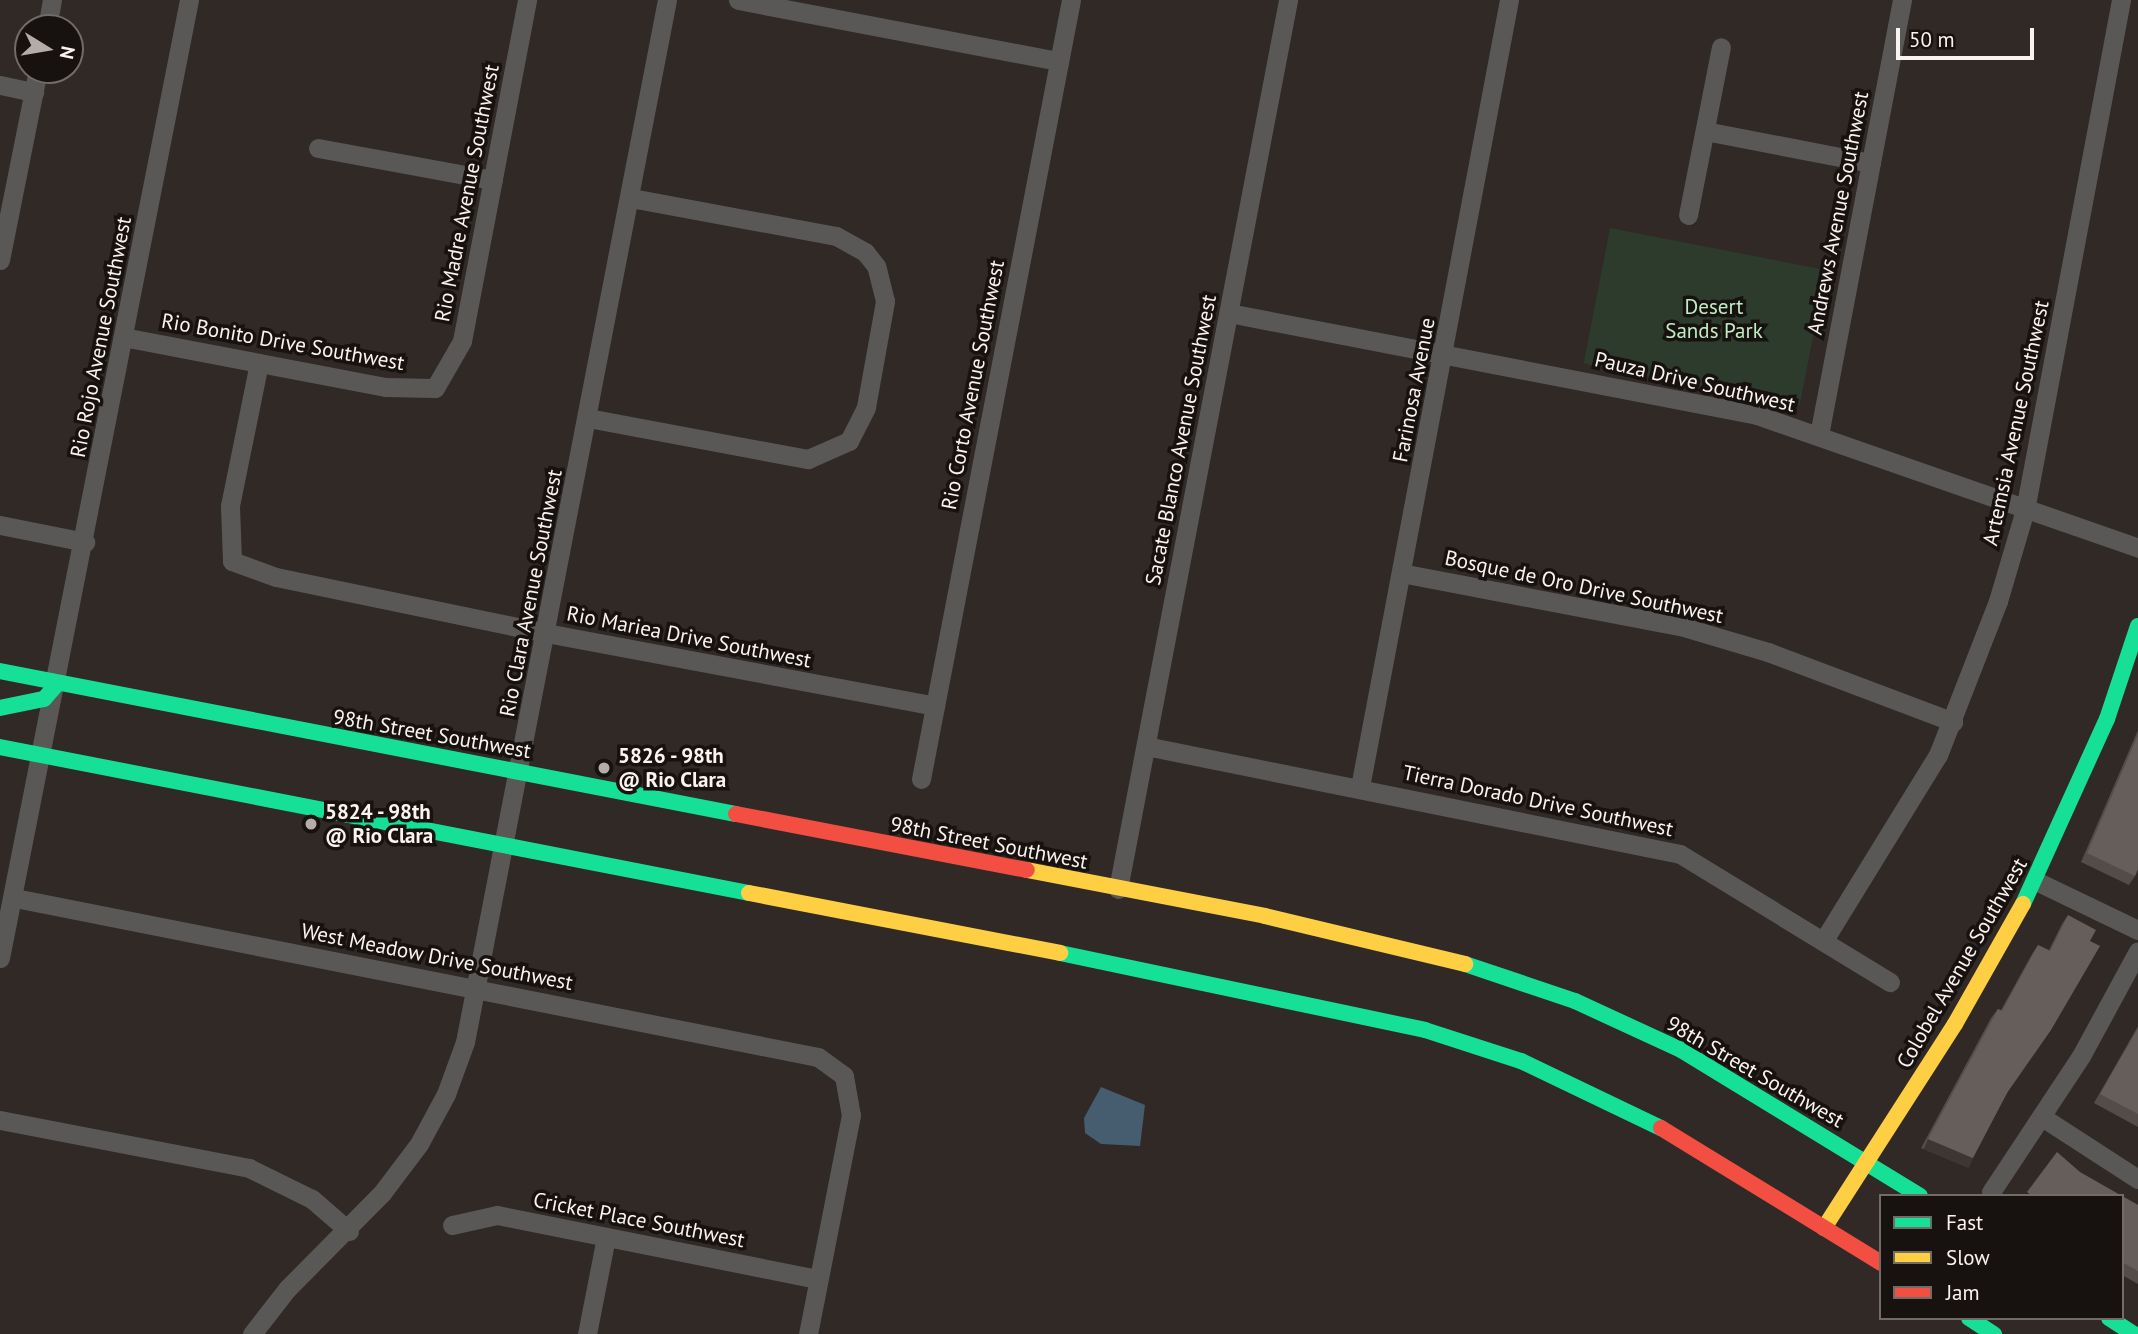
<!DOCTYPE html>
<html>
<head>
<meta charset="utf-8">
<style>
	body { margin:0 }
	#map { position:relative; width:2138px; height:1334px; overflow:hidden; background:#302926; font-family:"PT Sans",sans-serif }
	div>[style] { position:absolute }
	.green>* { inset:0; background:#2d3b2d; transform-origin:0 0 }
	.water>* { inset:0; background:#465d70 }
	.street>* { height:19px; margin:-9.5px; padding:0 9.5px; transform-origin:9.5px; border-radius:9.5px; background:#5a5856 }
	.fast>* { height:16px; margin:-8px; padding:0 8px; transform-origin:8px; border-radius:8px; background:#16e098 }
	.slow>* { height:16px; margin:-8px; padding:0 8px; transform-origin:8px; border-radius:8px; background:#ffcf43 }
	.jam>* { height:16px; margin:-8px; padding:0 8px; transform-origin:8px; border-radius:8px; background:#f24e42 }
	.wall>* { inset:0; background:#544c48 }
	.shaded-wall>* { inset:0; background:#3e3633; transform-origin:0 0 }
	.building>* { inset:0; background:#655e5a }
	.dots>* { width:19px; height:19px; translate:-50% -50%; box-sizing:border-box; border:4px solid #171210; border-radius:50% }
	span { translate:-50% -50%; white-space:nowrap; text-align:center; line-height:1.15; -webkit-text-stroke:7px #171210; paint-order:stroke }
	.street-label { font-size:21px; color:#faf3ef }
	.park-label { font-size:21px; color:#c0edc1 }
	.poi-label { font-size:21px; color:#faf3ef; font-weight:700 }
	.left { translate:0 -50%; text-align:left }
	.legend { position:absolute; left:1879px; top:1194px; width:245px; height:126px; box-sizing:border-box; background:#171210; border:2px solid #726c69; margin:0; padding:9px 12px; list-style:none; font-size:21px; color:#faf3ef }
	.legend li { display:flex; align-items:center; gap:14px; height:35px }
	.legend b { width:35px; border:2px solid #726c69 }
	.north { position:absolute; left:14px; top:14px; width:70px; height:70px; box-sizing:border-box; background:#171210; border:2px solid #726c69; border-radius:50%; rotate:101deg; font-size:19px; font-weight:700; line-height:28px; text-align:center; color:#faf3ef }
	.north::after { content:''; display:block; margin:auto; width:24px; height:32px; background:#b3aca9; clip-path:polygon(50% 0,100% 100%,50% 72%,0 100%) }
	.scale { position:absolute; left:1896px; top:28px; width:138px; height:32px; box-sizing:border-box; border:4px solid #faf3ef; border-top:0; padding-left:9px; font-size:21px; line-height:24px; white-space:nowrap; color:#faf3ef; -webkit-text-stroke:5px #171210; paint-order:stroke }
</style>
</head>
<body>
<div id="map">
	<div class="green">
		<div style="left:1610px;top:228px;width:220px;height:138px;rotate:11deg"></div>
	</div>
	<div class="water">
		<div style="clip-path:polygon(1101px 1087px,1145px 1105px,1140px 1146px,1101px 1144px,1085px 1133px,1084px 1118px)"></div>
	</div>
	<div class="street">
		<div style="left:738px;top:0;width:327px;rotate:10.8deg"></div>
		<div style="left:47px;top:28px;width:28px;rotate:-80deg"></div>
		<div style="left:0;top:85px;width:35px;rotate:12deg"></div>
		<div style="left:1705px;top:131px;width:169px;rotate:10.9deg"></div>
		<div style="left:318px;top:148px;width:178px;rotate:10.4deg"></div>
		<div style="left:1688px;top:215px;width:171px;rotate:-78.9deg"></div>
		<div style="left:0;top:260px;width:194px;rotate:-78.7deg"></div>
		<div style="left:1229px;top:313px;width:538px;rotate:10.93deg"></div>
		<div style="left:1757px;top:415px;width:404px;rotate:19.2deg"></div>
		<div style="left:123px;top:337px;width:267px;rotate:10.8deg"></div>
		<div style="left:385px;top:387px;width:50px;rotate:1.1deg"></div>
		<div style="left:435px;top:388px;width:54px;rotate:-60.1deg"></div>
		<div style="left:462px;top:341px;width:347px;rotate:-79.2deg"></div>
		<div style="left:259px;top:363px;width:146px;rotate:101.5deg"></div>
		<div style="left:230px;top:506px;width:55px;rotate:87.9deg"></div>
		<div style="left:232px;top:561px;width:47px;rotate:20deg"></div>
		<div style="left:276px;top:577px;width:276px;rotate:11.7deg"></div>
		<div style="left:546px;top:633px;width:396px;rotate:10.6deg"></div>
		<div style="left:588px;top:418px;width:224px;rotate:10.6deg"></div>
		<div style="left:808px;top:459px;width:45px;rotate:-23.7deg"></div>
		<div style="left:849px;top:441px;width:38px;rotate:-63deg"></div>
		<div style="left:866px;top:407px;width:108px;rotate:-79.8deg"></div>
		<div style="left:885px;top:301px;width:36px;rotate:-104deg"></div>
		<div style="left:876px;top:266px;width:18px;rotate:-128deg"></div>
		<div style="left:865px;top:252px;width:33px;rotate:-151deg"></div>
		<div style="left:836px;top:236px;width:209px;rotate:-169.5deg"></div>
		<div style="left:1819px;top:435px;width:443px;rotate:-79.2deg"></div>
		<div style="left:0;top:525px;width:87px;rotate:11.3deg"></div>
		<div style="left:1401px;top:573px;width:284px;rotate:10.8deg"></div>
		<div style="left:1680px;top:626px;width:92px;rotate:16.5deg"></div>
		<div style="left:1768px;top:652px;width:198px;rotate:20.7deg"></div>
		<div style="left:1146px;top:746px;width:545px;rotate:11.43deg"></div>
		<div style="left:1680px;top:854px;width:246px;rotate:31.4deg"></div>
		<div style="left:921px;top:779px;width:793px;rotate:-79.1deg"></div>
		<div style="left:1360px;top:787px;width:801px;rotate:-79.28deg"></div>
		<div style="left:2036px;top:881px;width:113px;rotate:25.7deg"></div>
		<div style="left:1118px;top:889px;width:905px;rotate:-79.17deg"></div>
		<div style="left:15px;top:898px;width:819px;rotate:11.2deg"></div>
		<div style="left:818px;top:1057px;width:32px;rotate:36deg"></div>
		<div style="left:844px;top:1076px;width:40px;rotate:80deg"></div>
		<div style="left:851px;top:1115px;width:223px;rotate:101.1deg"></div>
		<div style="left:1824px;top:940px;width:217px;rotate:-58.4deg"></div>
		<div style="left:1938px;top:755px;width:165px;rotate:-68.7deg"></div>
		<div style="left:1998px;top:601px;width:95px;rotate:-73.5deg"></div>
		<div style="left:2025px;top:510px;width:519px;rotate:-79.34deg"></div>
		<div style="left:0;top:958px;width:976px;rotate:-78.84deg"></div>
		<div style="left:2042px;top:1117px;width:114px;rotate:32.9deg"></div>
		<div style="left:0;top:1120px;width:254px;rotate:10.9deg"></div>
		<div style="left:249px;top:1168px;width:70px;rotate:26.2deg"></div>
		<div style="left:312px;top:1199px;width:49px;rotate:40.9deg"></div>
		<div style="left:1991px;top:1192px;width:163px;rotate:-56.5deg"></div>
		<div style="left:2081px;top:1056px;width:119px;rotate:-61.5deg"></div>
		<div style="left:452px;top:1225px;width:46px;rotate:-12.5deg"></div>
		<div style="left:497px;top:1215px;width:327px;rotate:11.3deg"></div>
		<div style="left:252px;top:1334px;width:57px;rotate:-52.1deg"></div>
		<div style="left:287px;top:1289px;width:135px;rotate:-45.3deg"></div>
		<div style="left:382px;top:1193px;width:61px;rotate:-52.9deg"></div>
		<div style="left:419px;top:1144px;width:57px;rotate:-61.6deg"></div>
		<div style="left:446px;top:1094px;width:55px;rotate:-69.9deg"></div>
		<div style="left:465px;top:1042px;width:1061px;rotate:-79.03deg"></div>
		<div style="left:587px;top:1334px;width:99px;rotate:-78.9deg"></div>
	</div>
	<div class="fast">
		<div style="left:0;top:671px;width:750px;rotate:11deg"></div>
		<div style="left:0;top:708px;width:45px;rotate:-11.6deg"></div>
		<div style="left:44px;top:699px;width:21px;rotate:-49deg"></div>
		<div style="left:0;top:747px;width:763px;rotate:11.03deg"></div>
		<div style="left:2023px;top:904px;width:203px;rotate:-65.6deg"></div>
		<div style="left:2107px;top:719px;width:98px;rotate:-71.6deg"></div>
		<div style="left:1060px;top:953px;width:373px;rotate:11.9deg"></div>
		<div style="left:1425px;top:1030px;width:101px;rotate:17.9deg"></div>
		<div style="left:1521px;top:1061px;width:155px;rotate:25.6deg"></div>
		<div style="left:1465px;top:964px;width:116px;rotate:18.6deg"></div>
		<div style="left:1575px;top:1001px;width:117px;rotate:24.8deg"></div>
		<div style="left:1681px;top:1050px;width:280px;rotate:31.4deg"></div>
		<div style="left:1969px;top:1318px;width:30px;rotate:33deg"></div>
		<div style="left:2109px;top:1318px;width:30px;rotate:33deg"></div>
	</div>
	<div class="slow">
		<div style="left:1027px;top:870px;width:242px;rotate:10.9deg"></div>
		<div style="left:1265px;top:916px;width:206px;rotate:13.5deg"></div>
		<div style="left:749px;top:893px;width:317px;rotate:10.9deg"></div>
		<div style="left:1824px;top:1228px;width:242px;rotate:-57.3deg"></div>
		<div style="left:1955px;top:1024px;width:138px;rotate:-60.5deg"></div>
	</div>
	<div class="jam">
		<div style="left:736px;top:814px;width:296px;rotate:10.9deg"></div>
		<div style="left:1661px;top:1128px;width:258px;rotate:31.5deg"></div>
	</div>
	<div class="wall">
		<div style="clip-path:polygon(2138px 730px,2138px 869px,2135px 876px,2129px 885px,2081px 862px)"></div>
		<div style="clip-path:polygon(2068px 915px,2007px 1093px,1967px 1167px,1921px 1148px,1991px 1018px,1998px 1009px,2001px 1010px,2032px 954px,2038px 945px,2049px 950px,2062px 924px)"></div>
		<div style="clip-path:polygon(2138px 1026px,2138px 1127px,2094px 1103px)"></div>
		<div style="clip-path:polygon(2122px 1196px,2138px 1205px,2138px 1284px,2122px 1275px)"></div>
	</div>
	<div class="shaded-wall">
		<div style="left:1928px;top:1139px;width:49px;height:11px;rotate:23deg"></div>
	</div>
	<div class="building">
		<div style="clip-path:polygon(2138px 735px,2138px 869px,2135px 876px,2087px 853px)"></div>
		<div style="clip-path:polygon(2068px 915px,2096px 930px,2090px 941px,2100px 946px,2051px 1030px,2007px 1093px,1973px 1158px,1928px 1139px,1998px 1009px,2002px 1011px,2038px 945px,2050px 951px)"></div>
		<div style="clip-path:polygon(2138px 1028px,2138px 1114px,2100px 1094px)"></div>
		<div style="clip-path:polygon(2057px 1152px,2080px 1172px,2122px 1196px,2032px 1196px,2027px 1192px)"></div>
		<div style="clip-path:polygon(2122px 1196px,2138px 1205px,2138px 1271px,2122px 1262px,2124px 1257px,2122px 1256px)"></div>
	</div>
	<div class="dots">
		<div style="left:604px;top:768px;background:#b3aca9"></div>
		<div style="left:311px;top:824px;background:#b3aca9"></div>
	</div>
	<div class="street-label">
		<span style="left:467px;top:193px;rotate:-79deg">Rio Madre Avenue Southwest</span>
		<span style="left:1838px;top:213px;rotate:-79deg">Andrews Avenue Southwest</span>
		<span style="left:101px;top:337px;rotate:-79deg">Rio Rojo Avenue Southwest</span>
		<span style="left:283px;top:342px;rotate:10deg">Rio Bonito Drive Southwest</span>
		<span style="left:1695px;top:382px;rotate:13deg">Pauza Drive Southwest</span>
		<span style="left:973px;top:385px;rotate:-79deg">Rio Corto Avenue Southwest</span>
		<span style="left:1414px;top:390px;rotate:-79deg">Farinosa Avenue</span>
		<span style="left:2016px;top:423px;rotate:-78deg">Artemsia Avenue Southwest</span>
		<span style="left:1181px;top:440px;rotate:-79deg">Sacate Blanco Avenue Southwest</span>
		<span style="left:1584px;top:587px;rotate:12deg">Bosque de Oro Drive Southwest</span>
		<span style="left:531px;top:593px;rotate:-79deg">Rio Clara Avenue Southwest</span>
		<span style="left:689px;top:637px;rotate:11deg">Rio Mariea Drive Southwest</span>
		<span style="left:432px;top:734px;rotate:10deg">98th Street Southwest</span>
		<span style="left:1538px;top:801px;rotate:12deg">Tierra Dorado Drive Southwest</span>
		<span style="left:989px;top:843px;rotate:11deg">98th Street Southwest</span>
		<span style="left:437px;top:957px;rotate:11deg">West Meadow Drive Southwest</span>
		<span style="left:1962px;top:963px;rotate:-60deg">Colobel Avenue Southwest</span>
		<span style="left:1755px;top:1072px;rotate:30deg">98th Street Southwest</span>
		<span style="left:639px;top:1220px;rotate:11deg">Cricket Place Southwest</span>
	</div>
	<div class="park-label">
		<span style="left:1714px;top:319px">Desert<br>Sands Park</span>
	</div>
	<div class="poi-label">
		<span class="left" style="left:618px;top:768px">5826 - 98th<br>@ Rio Clara</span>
		<span class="left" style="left:325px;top:824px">5824 - 98th<br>@ Rio Clara</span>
	</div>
	<ul class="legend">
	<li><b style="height:9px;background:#16e098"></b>Fast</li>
	<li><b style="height:9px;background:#ffcf43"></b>Slow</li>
	<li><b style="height:9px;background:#f24e42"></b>Jam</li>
	</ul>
	<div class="north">N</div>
	<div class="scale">50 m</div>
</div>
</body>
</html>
